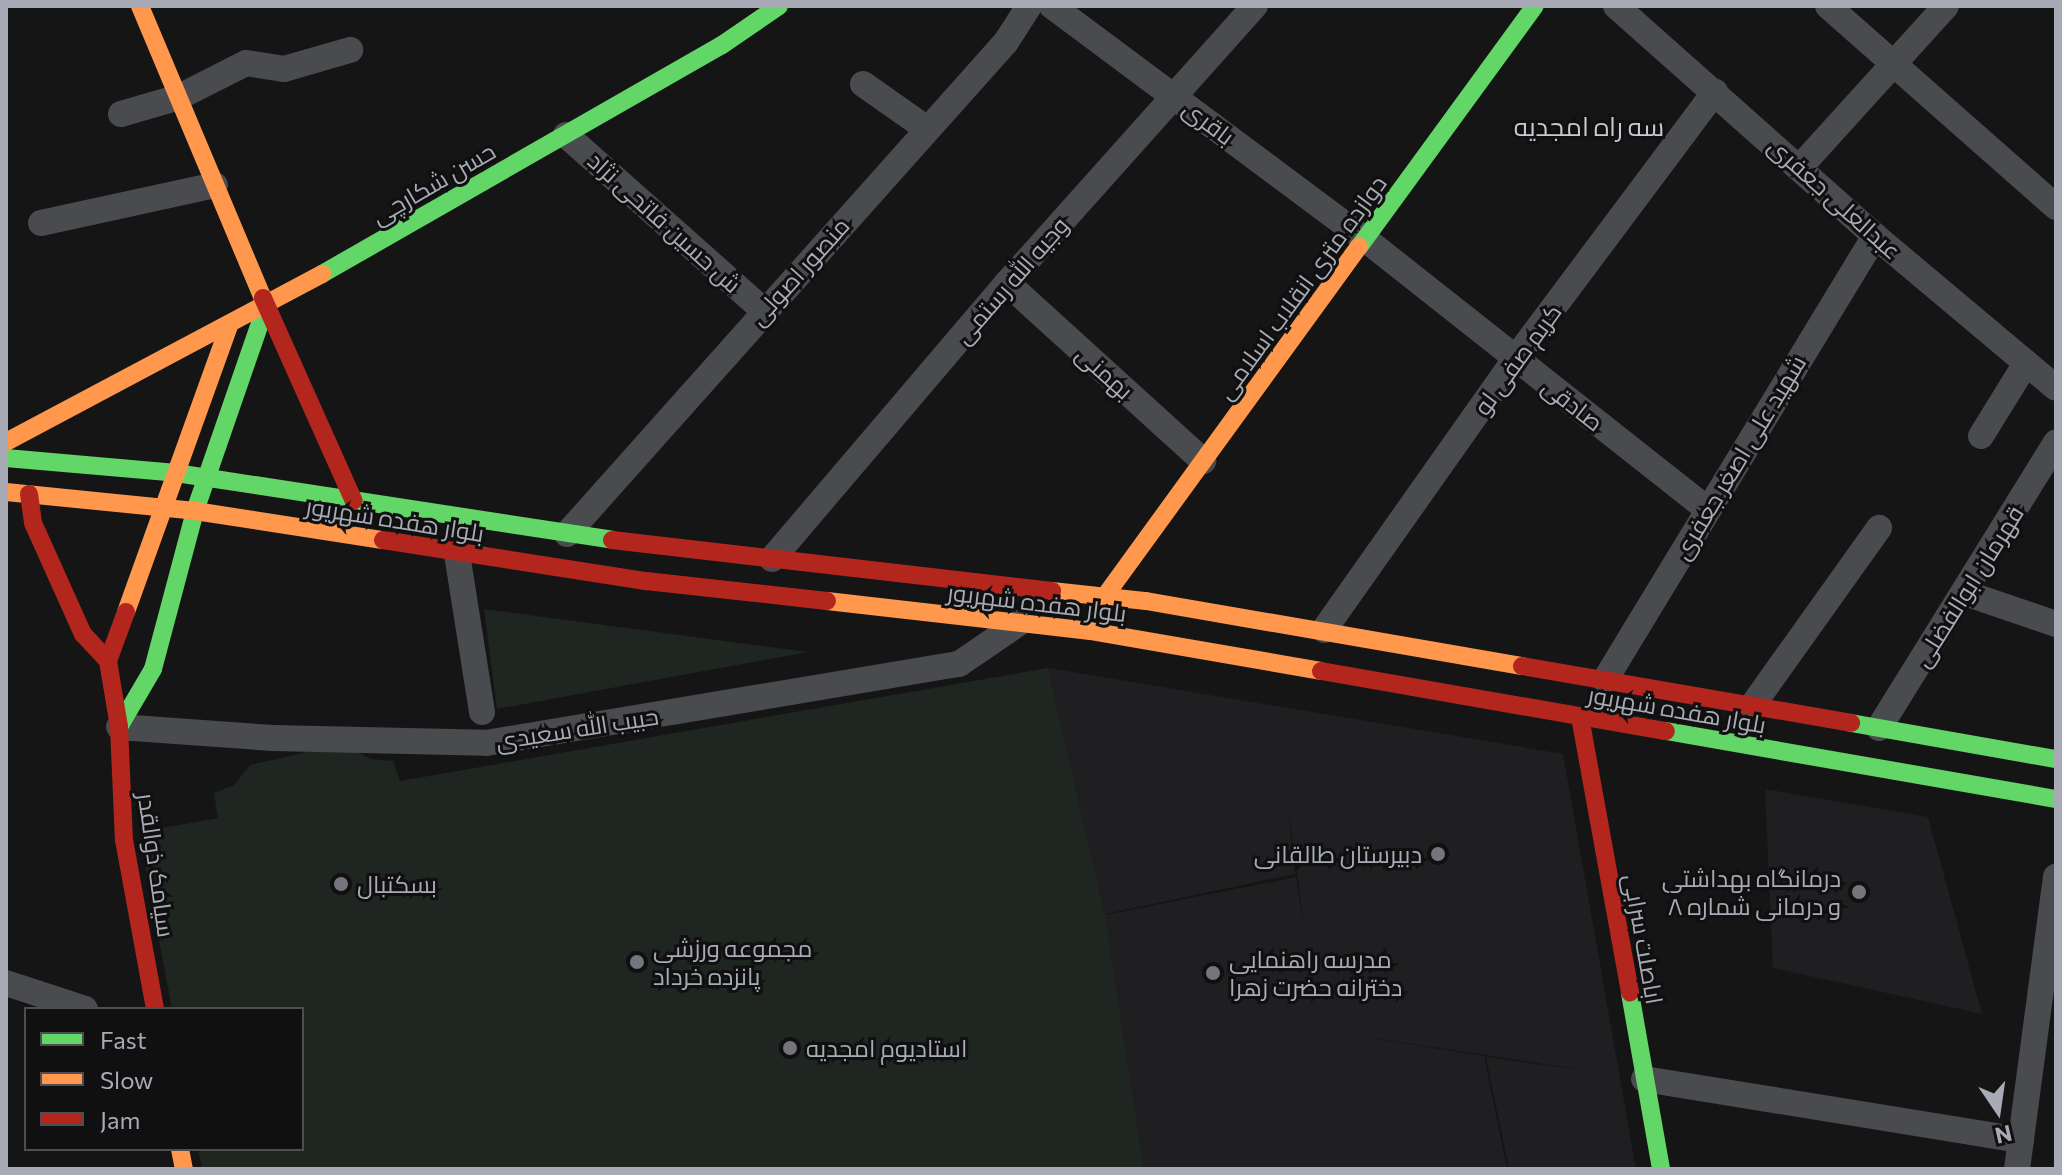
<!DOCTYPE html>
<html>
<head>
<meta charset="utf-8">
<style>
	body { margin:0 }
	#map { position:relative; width:2062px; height:1175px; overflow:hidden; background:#151516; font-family:Commissioner,Cairo,sans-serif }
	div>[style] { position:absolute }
	.built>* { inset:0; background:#1f1f21 }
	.green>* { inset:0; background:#1f2520 }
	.street>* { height:26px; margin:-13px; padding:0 13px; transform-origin:13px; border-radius:13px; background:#4a4b4e }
	.fast>* { height:18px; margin:-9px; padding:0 9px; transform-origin:9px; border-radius:9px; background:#63d668 }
	.slow>* { height:18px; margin:-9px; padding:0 9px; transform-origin:9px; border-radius:9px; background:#ff974d }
	.jam>* { height:18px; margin:-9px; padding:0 9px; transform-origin:9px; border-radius:9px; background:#b3261e }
	.dots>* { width:22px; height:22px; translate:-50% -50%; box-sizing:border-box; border:4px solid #101011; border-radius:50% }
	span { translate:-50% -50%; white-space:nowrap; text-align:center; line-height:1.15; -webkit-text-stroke:6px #101011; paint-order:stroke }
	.street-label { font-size:24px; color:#a8abb5 }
	.poi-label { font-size:24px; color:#a8abb5 }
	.right { translate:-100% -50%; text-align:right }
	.left { translate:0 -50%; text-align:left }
	.neighbourhood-label { font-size:26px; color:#c8cad2 }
	.frame { position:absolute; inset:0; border:8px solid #a8abb5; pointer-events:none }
	.legend { position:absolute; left:24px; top:1007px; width:280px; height:144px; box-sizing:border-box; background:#101011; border:2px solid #4d4e53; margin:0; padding:10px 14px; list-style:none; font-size:24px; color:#a8abb5 }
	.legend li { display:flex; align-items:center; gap:16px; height:40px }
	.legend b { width:40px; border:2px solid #4d4e53 }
	.north { position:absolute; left:1958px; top:1071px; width:80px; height:80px; -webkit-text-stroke:6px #101011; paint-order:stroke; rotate:167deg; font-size:22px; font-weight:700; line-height:32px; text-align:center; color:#a8abb5 }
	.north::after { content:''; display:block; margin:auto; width:28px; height:36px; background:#a8abb5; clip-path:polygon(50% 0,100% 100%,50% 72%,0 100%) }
</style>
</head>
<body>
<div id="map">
	<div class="built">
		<div style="clip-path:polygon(1048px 668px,1563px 754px,1636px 1169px,1509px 1169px,1486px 1057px,1602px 1073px,1321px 1030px,1484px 1056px,1507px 1169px,1144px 1169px,1105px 915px,1296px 877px,1305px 932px,1288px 807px,1295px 874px,1105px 914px)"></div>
		<div style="clip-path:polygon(1765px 789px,1928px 817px,1982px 1014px,1773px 968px)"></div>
	</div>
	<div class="green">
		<div style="clip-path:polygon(484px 609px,808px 652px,497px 709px)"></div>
		<div style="clip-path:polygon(1048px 668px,1105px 914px,1144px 1169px,202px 1169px,198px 1149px,302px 1149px,302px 1009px,172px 1009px,141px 843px,151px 830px,218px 818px,214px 793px,234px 785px,250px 765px,343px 744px,371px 759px,393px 761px,400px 781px)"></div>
	</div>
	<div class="street">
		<div style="left:1052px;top:6px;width:390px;rotate:36.7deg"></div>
		<div style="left:1365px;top:239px;width:434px;rotate:38.3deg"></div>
		<div style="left:1616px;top:6px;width:346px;rotate:41.6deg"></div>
		<div style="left:1875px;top:236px;width:236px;rotate:40deg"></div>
		<div style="left:1828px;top:6px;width:304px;rotate:41.4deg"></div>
		<div style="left:863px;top:84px;width:78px;rotate:35.1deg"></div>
		<div style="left:121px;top:114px;width:60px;rotate:-16.3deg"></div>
		<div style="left:179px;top:97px;width:75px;rotate:-26.9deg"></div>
		<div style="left:246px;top:63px;width:38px;rotate:9deg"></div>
		<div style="left:284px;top:69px;width:69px;rotate:-16.1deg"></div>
		<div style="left:566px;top:135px;width:264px;rotate:41.6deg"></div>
		<div style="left:1800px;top:167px;width:217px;rotate:-47.8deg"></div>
		<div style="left:41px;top:223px;width:178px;rotate:-12.3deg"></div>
		<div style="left:1007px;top:283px;width:265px;rotate:42.2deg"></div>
		<div style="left:1981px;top:436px;width:86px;rotate:-58.3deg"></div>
		<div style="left:567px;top:534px;width:659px;rotate:-48.26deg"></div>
		<div style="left:1006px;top:42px;width:43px;rotate:-57.4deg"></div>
		<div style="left:457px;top:554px;width:160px;rotate:81deg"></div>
		<div style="left:772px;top:559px;width:362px;rotate:-49.6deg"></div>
		<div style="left:1007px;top:283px;width:372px;rotate:-48.2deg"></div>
		<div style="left:1965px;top:593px;width:96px;rotate:18.8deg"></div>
		<div style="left:1324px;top:630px;width:332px;rotate:-54.8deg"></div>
		<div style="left:1515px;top:359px;width:334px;rotate:-53.2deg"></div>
		<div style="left:1605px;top:680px;width:520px;rotate:-58.7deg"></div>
		<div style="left:1752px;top:706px;width:219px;rotate:-54.5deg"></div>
		<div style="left:119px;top:727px;width:154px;rotate:4.1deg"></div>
		<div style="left:273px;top:738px;width:213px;rotate:1.3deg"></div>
		<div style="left:486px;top:743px;width:480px;rotate:-9.5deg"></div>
		<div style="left:959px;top:664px;width:73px;rotate:-34.3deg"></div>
		<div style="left:1879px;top:728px;width:336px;rotate:-58.2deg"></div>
		<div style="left:6px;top:983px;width:83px;rotate:18.2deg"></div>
		<div style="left:1644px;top:1079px;width:382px;rotate:9.2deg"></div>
		<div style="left:2017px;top:1169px;width:295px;rotate:-82.4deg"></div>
	</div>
	<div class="fast">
		<div style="left:1359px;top:247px;width:298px;rotate:-53.9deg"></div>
		<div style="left:322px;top:274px;width:461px;rotate:-29.8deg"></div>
		<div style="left:722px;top:45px;width:69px;rotate:-34.4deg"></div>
		<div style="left:6px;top:458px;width:171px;rotate:5deg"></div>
		<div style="left:176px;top:473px;width:441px;rotate:8.7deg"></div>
		<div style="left:1851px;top:723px;width:208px;rotate:10deg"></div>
		<div style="left:119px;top:727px;width:67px;rotate:-59.6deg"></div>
		<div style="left:153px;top:669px;width:163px;rotate:-75.1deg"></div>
		<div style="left:195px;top:511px;width:217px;rotate:-70.9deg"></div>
		<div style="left:1666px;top:731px;width:396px;rotate:9.9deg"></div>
		<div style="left:1630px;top:993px;width:179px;rotate:80deg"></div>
	</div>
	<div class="slow">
		<div style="left:140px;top:6px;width:317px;rotate:67.2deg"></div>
		<div style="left:6px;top:442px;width:358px;rotate:-28deg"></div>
		<div style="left:6px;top:492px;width:190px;rotate:5.7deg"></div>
		<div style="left:195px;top:511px;width:190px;rotate:8.8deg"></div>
		<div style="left:1052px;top:591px;width:95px;rotate:6.1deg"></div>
		<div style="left:1146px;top:601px;width:382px;rotate:9.8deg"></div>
		<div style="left:1105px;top:596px;width:432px;rotate:-54deg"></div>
		<div style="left:827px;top:601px;width:265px;rotate:6.5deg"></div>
		<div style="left:1090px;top:631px;width:234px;rotate:9.8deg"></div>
		<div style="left:126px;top:612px;width:304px;rotate:-70.2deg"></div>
		<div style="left:180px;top:1149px;width:20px;rotate:79deg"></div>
	</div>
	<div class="jam">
		<div style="left:263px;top:298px;width:222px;rotate:65.9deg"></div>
		<div style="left:29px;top:494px;width:29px;rotate:82deg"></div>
		<div style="left:33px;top:523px;width:122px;rotate:65.8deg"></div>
		<div style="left:83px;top:634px;width:37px;rotate:47deg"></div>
		<div style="left:383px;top:540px;width:266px;rotate:8.9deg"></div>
		<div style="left:646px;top:581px;width:182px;rotate:6.3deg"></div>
		<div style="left:612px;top:540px;width:443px;rotate:6.6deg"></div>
		<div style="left:126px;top:612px;width:52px;rotate:110.2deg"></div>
		<div style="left:108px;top:661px;width:67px;rotate:80.5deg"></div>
		<div style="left:119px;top:727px;width:113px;rotate:87.5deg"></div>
		<div style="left:124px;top:840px;width:172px;rotate:79.6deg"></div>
		<div style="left:1522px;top:666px;width:334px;rotate:9.8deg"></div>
		<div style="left:1321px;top:671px;width:350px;rotate:9.9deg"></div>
		<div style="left:1580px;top:717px;width:280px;rotate:79.7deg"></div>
	</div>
	<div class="dots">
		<div style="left:1438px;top:854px;background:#75767d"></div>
		<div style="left:341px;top:884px;background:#75767d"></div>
		<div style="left:1859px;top:892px;background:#75767d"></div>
		<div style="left:637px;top:962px;background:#75767d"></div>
		<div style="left:1213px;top:973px;background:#75767d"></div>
		<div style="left:790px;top:1048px;background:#75767d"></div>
	</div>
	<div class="street-label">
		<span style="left:1209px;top:122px;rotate:37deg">باقری</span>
		<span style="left:433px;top:183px;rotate:-30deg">حسن شکارچی</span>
		<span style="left:1835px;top:198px;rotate:42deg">عبدالعلی جعفری</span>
		<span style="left:665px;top:222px;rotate:42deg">ش حسین فاتحی نژاد</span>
		<span style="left:799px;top:271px;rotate:-48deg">منصور اصولی</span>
		<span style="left:1011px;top:280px;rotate:-49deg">وجیه الله رستمی</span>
		<span style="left:1301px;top:287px;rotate:-54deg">دوازده متری انقلاب اسلامی</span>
		<span style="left:1517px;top:359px;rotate:-54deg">کریم صفی لو</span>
		<span style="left:1105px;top:372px;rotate:42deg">بهمنی</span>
		<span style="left:1573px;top:404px;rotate:38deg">صادقی</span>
		<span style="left:1739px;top:457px;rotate:-59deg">شهید علی اصغر جعفری</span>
		<span style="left:395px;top:519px;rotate:9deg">بلوار هفده شهریور</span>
		<span style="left:1968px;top:586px;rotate:-58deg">قهرمان ابوالفضلی</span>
		<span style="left:1037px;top:602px;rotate:7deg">بلوار هفده شهریور</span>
		<span style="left:1677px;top:709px;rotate:10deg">بلوار هفده شهریور</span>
		<span style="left:577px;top:728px;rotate:-9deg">حبیب الله سعیدی</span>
		<span style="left:157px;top:865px;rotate:82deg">سیامک ذوالقدر</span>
		<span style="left:1644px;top:939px;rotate:80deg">اباصلت سرابی</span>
	</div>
	<div class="poi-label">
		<span class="right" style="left:1422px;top:854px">دبیرستان طالقانی</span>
		<span class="right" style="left:1841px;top:892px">درمانگاه بهداشتی<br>و درمانی شماره ۸</span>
		<span class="left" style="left:357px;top:884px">بسکتبال</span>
		<span class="left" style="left:653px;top:962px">مجموعه ورزشی<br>پانزده خرداد</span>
		<span class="left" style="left:1229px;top:973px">مدرسه راهنمایی<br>دخترانه حضرت زهرا</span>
		<span class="left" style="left:806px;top:1048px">استادیوم امجدیه</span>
	</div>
	<div class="neighbourhood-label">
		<span style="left:1589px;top:126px">سه راه امجدیه</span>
	</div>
	<div class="frame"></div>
	<ul class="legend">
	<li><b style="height:10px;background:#63d668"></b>Fast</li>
	<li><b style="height:10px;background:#ff974d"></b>Slow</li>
	<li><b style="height:10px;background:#b3261e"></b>Jam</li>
	</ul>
	<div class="north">N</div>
</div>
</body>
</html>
